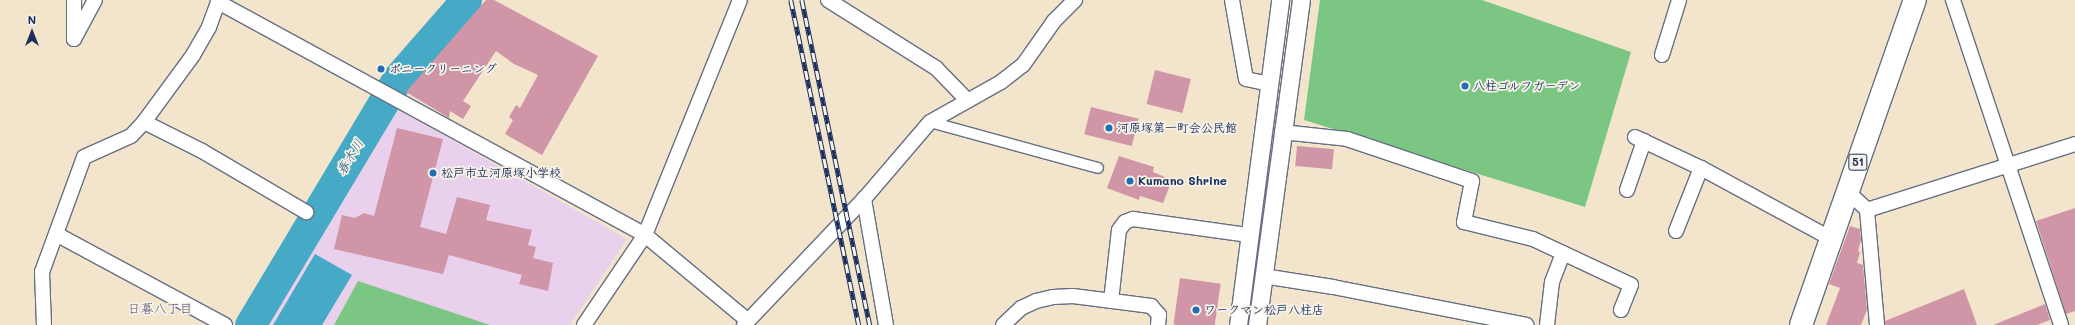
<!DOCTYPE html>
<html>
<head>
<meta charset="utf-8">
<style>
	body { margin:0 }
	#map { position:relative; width:2075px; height:325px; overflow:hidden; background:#f2e5cc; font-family:Mali,"Klee One",sans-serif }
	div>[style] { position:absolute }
	.built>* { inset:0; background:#e9d1ed }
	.green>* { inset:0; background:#7cc683 }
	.water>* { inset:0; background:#46a9c6 }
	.river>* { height:31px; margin:-15.5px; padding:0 15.5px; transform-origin:15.5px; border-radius:15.5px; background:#46a9c6 }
	.building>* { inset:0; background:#d096a7; transform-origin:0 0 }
	.roads { filter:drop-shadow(1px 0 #666f84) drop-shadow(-1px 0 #666f84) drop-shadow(0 1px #666f84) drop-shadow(0 -1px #666f84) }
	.pedestrian>* { height:10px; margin:-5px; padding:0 5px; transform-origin:5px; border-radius:5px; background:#fff }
	.minor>* { height:14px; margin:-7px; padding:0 7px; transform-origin:7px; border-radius:7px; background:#fff }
	.tertiary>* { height:17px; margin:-8.5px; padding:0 8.5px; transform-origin:8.5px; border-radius:8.5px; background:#fff }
	.primary>* { height:22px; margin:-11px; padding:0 11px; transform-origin:11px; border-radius:11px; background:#fff }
	.rail>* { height:4.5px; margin-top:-2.25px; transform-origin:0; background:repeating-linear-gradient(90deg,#f7f3e8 0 9px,#1b2f5e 0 18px); box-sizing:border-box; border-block:1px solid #1b2f5e }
	.dots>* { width:11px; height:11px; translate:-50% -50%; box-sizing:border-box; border:2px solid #f7f3e8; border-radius:50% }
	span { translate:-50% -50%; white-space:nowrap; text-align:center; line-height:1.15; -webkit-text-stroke:3.5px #f7f3e8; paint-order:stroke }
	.shield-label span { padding:1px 3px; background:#f7f3e8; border:1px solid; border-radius:3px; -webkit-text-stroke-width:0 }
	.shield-label { font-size:11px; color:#1b2f5e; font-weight:700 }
	.poi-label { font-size:12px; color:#1b2f5e; font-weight:700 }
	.left { translate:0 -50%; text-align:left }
	.water-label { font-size:13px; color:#2a5a82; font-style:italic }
	.neighbourhood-label { font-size:13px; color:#5a5378 }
	.north { position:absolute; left:12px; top:12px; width:40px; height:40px; -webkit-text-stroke:3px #f7f3e8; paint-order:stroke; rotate:0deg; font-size:11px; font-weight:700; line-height:16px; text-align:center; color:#1b2f5e }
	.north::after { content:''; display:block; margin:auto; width:14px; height:18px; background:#1b2f5e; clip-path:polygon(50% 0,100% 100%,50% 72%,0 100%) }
</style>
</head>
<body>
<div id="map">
	<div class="built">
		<div style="clip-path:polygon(396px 108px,627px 239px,570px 325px,264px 325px,309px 245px)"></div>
	</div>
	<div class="green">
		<div style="clip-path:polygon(1320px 0,1482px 0,1631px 52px,1585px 207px,1304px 120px)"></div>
		<div style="clip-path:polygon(358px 281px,490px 325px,334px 325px)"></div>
	</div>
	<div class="water">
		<div style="clip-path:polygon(315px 254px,352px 275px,322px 325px,273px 325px)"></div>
	</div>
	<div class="river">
		<div style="left:250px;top:325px;width:287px;rotate:-59.1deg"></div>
		<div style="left:397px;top:79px;width:105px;rotate:-48.9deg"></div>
	</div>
	<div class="building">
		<div style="clip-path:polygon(486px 0,494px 0,598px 56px,542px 155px,505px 134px,513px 120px,509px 117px,516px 105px,520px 108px,538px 75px,514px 64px,496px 51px,463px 101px,471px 106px,463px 119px,450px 111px,449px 118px,406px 92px)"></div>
		<div style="left:1155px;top:70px;width:37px;height:35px;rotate:14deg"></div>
		<div style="left:1091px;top:107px;width:49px;height:28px;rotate:14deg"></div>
		<div style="clip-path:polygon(397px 128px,443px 139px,420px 227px,446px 234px,457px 197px,490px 205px,486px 220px,532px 230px,528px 245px,536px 247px,533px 258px,553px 263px,548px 291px,519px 284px,522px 275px,449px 255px,443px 274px,334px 249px,342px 215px,355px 218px,364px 213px,374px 216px)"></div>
		<div style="left:1297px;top:146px;width:37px;height:20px;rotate:5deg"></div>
		<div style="clip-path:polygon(1119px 156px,1154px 167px,1153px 172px,1172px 180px,1163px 203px,1140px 196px,1139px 200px,1107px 188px)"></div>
		<div style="clip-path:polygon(2075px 208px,2075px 311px,2066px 314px,2036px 221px)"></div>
		<div style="clip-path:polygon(1850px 226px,1860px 229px,1861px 240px,1858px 251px,1860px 252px,1857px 263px,1863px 265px,1867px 310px,1861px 325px,1826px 325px,1840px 288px,1829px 284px)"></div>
		<div style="left:1180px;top:278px;width:41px;height:47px;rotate:8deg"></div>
		<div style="clip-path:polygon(1964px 289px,1977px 325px,1885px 325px,1885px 321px)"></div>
		<div style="clip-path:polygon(2045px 304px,2050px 320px,2037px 325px,1993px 325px)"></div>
	</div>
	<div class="roads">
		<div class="pedestrian">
			<div style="left:930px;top:122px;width:174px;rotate:15.3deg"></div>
		</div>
		<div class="minor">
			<div style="left:74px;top:0;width:39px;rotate:90deg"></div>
			<div style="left:74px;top:39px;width:44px;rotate:-61.7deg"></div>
			<div style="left:828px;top:0;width:128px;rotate:32.2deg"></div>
			<div style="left:936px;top:68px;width:43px;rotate:45.9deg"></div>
			<div style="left:1232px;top:0;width:80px;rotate:80deg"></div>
			<div style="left:1246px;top:79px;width:24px;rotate:12deg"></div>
			<div style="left:1953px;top:0;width:342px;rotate:71.6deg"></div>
			<div style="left:218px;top:2px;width:486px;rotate:28.6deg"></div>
			<div style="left:645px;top:235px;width:133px;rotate:39.8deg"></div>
			<div style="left:1662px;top:55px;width:58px;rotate:-72.8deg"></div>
			<div style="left:144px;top:122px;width:65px;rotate:26.6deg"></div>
			<div style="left:202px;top:151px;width:121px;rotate:30.4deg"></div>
			<div style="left:1282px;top:132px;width:65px;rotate:6.1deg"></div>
			<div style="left:1347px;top:139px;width:132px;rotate:18.6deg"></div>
			<div style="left:1472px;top:181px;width:42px;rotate:101deg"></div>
			<div style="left:1464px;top:222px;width:71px;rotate:13.8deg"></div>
			<div style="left:1533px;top:239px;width:108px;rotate:25.1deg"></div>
			<div style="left:1631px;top:285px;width:27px;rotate:112deg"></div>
			<div style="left:1635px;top:137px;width:73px;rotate:25.2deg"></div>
			<div style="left:1701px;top:168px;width:149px;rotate:28.5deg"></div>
			<div style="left:1627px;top:190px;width:52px;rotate:-70.9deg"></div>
			<div style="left:1848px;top:192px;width:26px;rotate:43deg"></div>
			<div style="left:1867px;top:210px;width:218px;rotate:-17.6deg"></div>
			<div style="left:864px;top:199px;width:128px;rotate:80.1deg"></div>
			<div style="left:1867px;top:210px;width:115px;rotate:85deg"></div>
			<div style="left:1676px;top:231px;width:68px;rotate:-68.4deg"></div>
			<div style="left:56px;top:234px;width:192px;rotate:28.3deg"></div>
			<div style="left:1263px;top:276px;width:71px;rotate:8.9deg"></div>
			<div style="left:1333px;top:287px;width:197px;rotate:11.1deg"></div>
			<div style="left:1111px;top:301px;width:71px;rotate:-83.6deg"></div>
			<div style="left:1119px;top:230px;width:10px;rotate:-53deg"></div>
			<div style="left:1125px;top:222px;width:9px;rotate:-21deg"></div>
			<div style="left:1133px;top:219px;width:117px;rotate:7.9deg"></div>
			<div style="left:44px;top:325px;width:53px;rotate:-92.2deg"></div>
			<div style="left:42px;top:272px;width:122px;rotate:-69.9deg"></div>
			<div style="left:84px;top:157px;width:51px;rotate:-24.1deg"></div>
			<div style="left:131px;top:136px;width:19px;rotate:-47deg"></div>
			<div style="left:144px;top:122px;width:83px;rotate:-53.8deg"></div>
			<div style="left:193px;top:55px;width:32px;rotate:-60deg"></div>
			<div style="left:209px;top:27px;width:29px;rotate:-70deg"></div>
			<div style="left:584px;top:325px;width:109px;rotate:-55.9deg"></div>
			<div style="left:645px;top:235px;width:253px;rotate:-68deg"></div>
			<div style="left:744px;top:325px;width:174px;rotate:-46.4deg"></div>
			<div style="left:864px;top:199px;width:101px;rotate:-49.4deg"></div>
			<div style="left:930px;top:122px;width:81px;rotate:-29.4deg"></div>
			<div style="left:1001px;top:82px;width:28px;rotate:-38deg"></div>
			<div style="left:1023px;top:65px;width:54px;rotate:-54.8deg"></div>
			<div style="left:1054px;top:21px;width:30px;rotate:-45deg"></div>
			<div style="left:1003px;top:325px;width:25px;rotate:-43deg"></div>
			<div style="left:1021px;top:308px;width:17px;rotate:-25deg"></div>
			<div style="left:1036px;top:301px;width:17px;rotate:-13deg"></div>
			<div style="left:1053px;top:297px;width:20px;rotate:-3deg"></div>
			<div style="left:1073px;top:296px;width:79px;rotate:7.3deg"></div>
			<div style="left:1151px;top:306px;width:12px;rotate:48deg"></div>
			<div style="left:1159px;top:315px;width:10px;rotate:96deg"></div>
			<div style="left:1547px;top:325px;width:43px;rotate:-83.4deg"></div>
			<div style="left:1552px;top:282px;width:31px;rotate:-69deg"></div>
		</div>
		<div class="tertiary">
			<div style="left:1238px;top:325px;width:328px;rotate:-82.6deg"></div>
			<div style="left:1257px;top:325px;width:328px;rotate:-82.3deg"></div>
		</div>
		<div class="primary">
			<div style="left:1801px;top:325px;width:344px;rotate:-70.7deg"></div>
		</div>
	</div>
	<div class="rail">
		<div style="left:791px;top:0;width:332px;rotate:78.2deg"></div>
		<div style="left:802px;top:0;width:332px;rotate:78.2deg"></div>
	</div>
	<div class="dots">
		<div style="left:381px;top:69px;background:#1f6fb2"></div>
		<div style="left:1465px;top:86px;background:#1f6fb2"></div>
		<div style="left:1109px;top:128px;background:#1f6fb2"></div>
		<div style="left:433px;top:173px;background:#1f6fb2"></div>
		<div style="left:1130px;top:181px;background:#1f6fb2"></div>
		<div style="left:1196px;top:310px;background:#1f6fb2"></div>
	</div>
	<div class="shield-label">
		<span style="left:1858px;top:162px">51</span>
	</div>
	<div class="poi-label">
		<span class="left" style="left:389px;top:69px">ポニークリーニング</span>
		<span class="left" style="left:1473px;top:86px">八柱ゴルフガーデン</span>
		<span class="left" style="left:1117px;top:128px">河原塚第一町会公民館</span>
		<span class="left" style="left:441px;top:173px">松戸市立河原塚小学校</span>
		<span class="left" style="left:1138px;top:181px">Kumano Shrine</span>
		<span class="left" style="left:1204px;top:310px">ワークマン松戸八柱店</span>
	</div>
	<div class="water-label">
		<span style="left:350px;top:157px;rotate:-59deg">春木川</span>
	</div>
	<div class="neighbourhood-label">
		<span style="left:160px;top:308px">日暮八丁目</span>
	</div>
	<div class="north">N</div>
</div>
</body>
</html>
